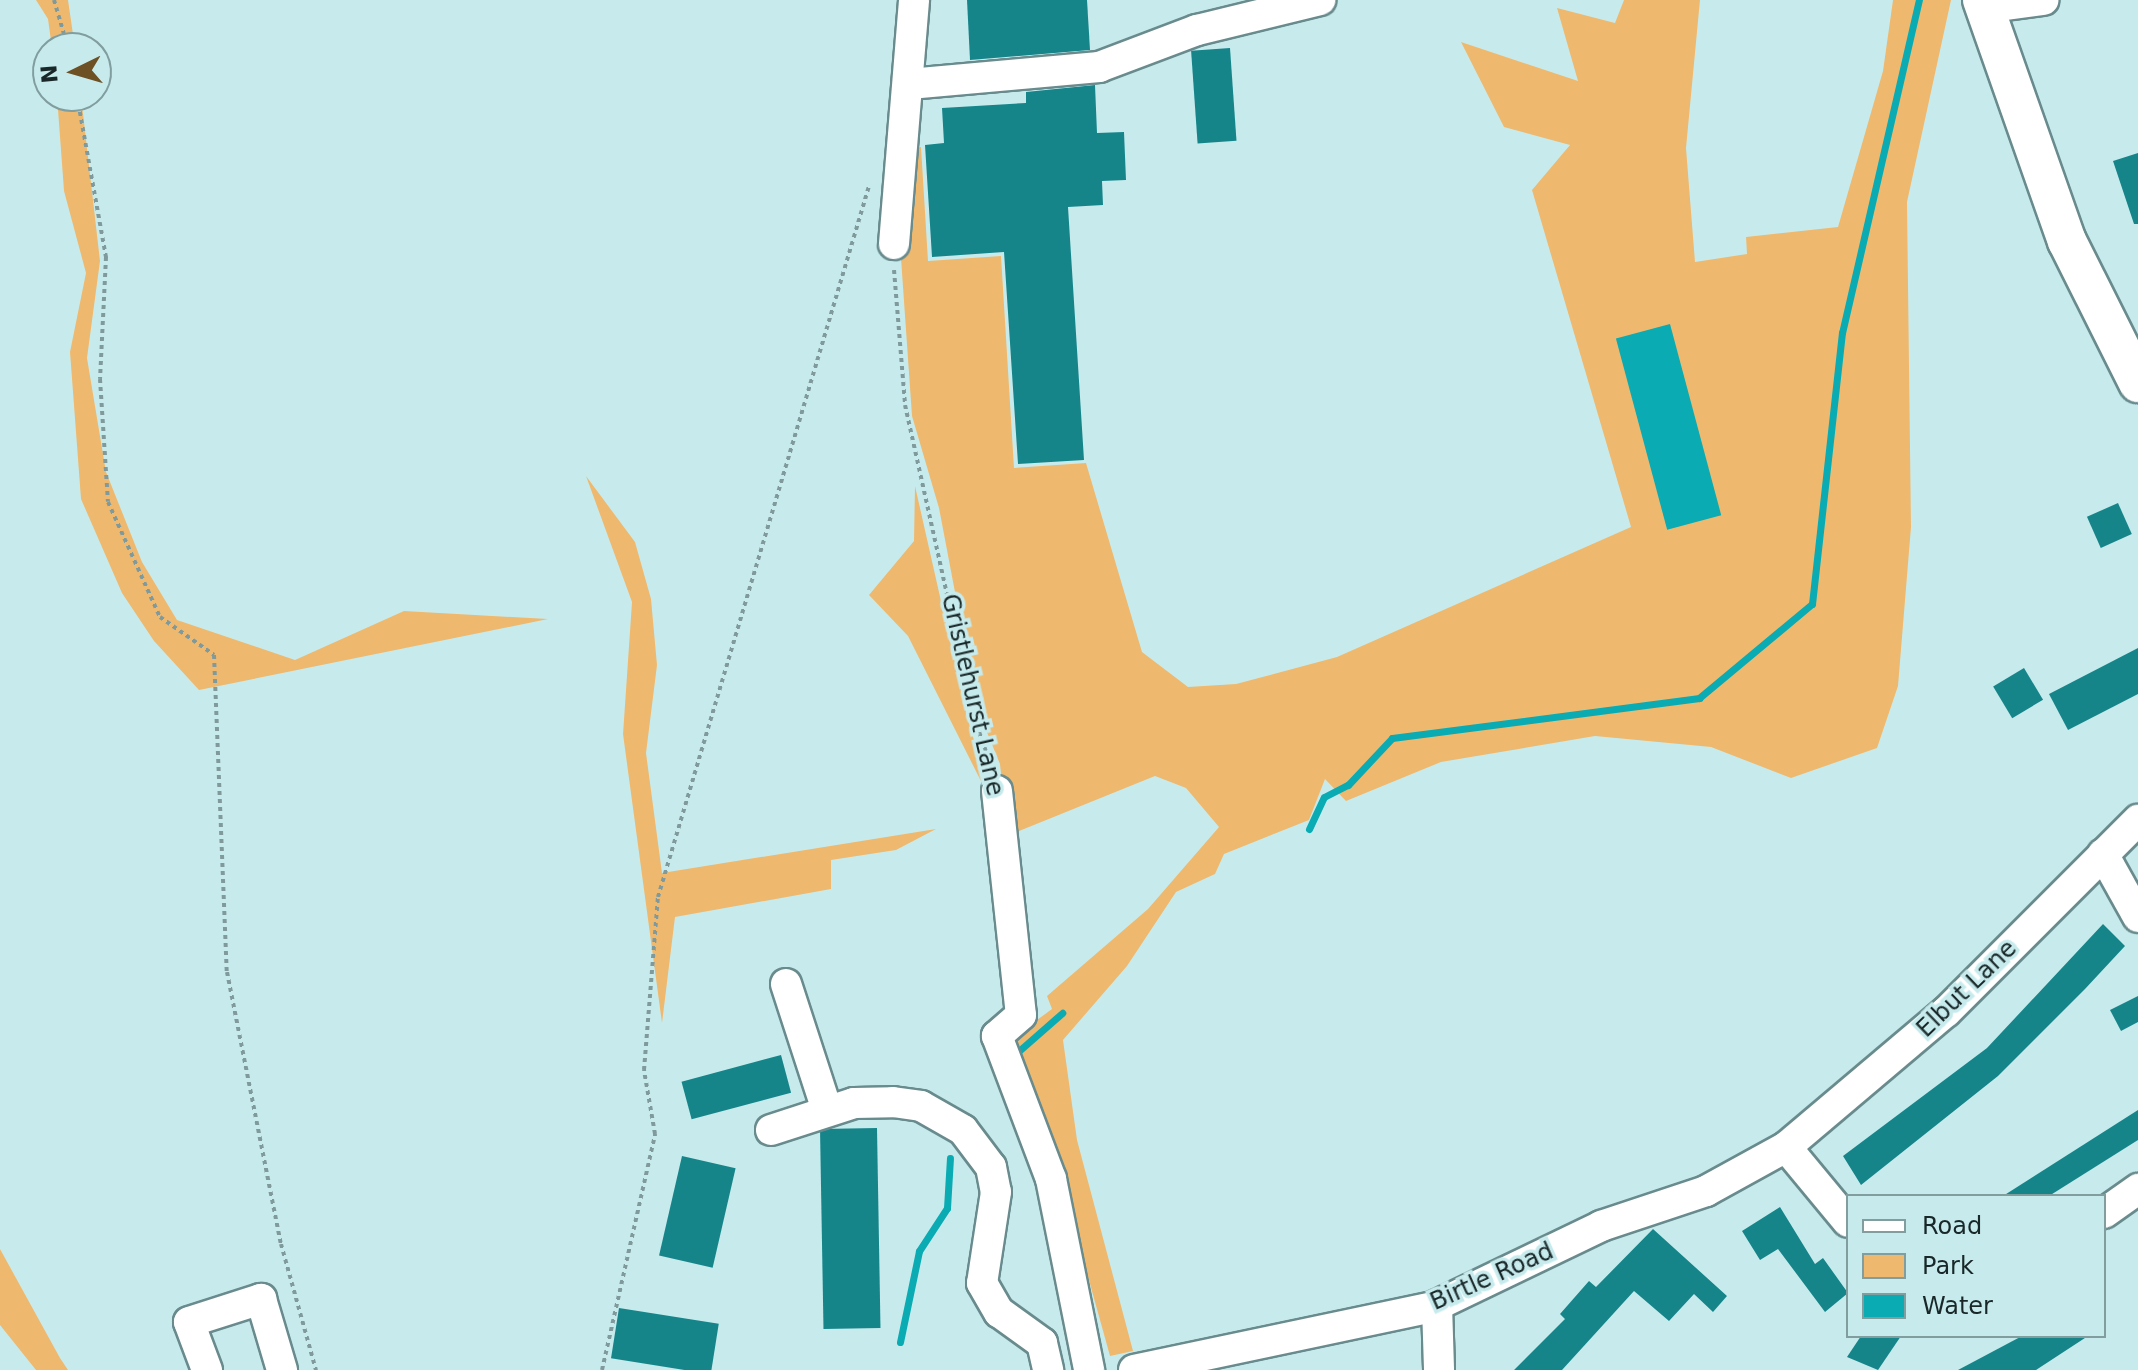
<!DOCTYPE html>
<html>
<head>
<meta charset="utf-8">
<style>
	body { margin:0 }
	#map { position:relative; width:2138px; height:1370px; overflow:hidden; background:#c7ebed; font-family:"DejaVu Sans",sans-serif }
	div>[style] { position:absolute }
	.green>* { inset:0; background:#eeb96f }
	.water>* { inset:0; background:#0aabb3; transform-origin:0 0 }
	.stream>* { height:7px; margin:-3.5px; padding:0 3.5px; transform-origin:3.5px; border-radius:3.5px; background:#0aabb3 }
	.building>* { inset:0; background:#16858a; transform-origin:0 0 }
	.path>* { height:4px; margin-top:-2px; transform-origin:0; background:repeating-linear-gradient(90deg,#809a9c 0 4px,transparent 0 8px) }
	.roads { filter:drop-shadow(2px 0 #698b8d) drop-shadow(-2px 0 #698b8d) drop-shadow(0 2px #698b8d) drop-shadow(0 -2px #698b8d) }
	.minor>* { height:30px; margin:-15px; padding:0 15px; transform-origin:15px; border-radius:15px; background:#fff }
	.major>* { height:38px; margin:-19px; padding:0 19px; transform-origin:19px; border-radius:19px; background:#fff }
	span { translate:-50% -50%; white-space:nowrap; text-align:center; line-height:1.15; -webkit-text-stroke:7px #c7ebed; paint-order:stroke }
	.street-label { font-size:24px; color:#192728 }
	.legend { position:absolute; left:1846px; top:1194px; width:260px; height:144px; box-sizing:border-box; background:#c7ebed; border:2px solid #819d9e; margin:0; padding:10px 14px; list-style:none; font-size:24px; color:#192728 }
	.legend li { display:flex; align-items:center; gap:16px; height:40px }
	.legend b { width:40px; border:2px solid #819d9e }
	.north { position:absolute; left:32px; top:32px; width:80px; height:80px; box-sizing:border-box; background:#c7ebed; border:2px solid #819d9e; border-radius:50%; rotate:265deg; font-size:22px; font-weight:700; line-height:32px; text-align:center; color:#192728 }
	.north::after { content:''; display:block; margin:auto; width:28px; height:36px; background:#6d5024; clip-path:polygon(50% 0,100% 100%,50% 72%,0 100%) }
</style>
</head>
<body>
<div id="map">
	<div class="green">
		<div style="clip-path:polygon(36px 0,68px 0,75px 48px,52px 48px,48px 19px)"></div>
		<div style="clip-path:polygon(1624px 0,1700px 0,1686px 148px,1695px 262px,1747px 254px,1746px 237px,1838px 227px,1883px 71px,1893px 0,1951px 0,1907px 202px,1911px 527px,1898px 686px,1877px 748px,1791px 778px,1711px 747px,1595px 736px,1441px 762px,1346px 801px,1325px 779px,1309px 820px,1224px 854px,1215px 874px,1176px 892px,1127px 966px,1063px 1040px,1077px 1140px,1133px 1351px,1110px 1356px,1041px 1107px,1011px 1039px,1052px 1009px,1047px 996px,1148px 909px,1219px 827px,1186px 788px,1155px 776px,1007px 836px,1000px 764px,977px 708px,939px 508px,912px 416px,900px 244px,910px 149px,921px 147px,928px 261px,1001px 256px,1014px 468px,1086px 463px,1142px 652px,1188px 687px,1236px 684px,1337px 657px,1631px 527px,1532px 190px,1570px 145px,1504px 127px,1461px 42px,1578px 81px,1557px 8px,1615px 23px)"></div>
		<div style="clip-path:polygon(57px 96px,81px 96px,100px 261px,87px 358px,106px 472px,142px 562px,177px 620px,295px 660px,404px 611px,548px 619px,199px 690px,154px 641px,122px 593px,81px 499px,70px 352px,86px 273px,64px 191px)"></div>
		<div style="clip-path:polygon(586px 476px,635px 542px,651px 599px,657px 665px,646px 753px,662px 873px,936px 829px,896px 850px,831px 860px,831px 889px,675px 917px,662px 1023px,623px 734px,632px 602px)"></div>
		<div style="clip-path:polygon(915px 486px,967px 716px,992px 803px,908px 636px,869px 595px,914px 541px)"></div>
		<div style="clip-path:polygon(0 1249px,60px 1358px,68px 1370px,36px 1370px,0 1325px)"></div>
	</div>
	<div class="water">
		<div style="left:1670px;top:324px;width:198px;height:56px;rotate:75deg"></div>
	</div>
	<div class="stream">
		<div style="left:1309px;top:829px;width:35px;rotate:-65deg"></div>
		<div style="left:1324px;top:797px;width:27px;rotate:-27deg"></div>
		<div style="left:1348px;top:785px;width:64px;rotate:-46.9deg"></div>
		<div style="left:1392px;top:738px;width:310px;rotate:-7.4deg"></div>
		<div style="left:1699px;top:698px;width:147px;rotate:-39.8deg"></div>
		<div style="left:1812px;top:604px;width:273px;rotate:-83.7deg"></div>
		<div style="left:1842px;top:333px;width:342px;rotate:-77deg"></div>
		<div style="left:1012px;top:1057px;width:67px;rotate:-41.3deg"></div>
		<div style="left:900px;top:1342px;width:93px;rotate:-78.2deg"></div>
		<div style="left:919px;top:1251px;width:51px;rotate:-56.9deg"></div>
		<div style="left:947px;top:1208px;width:50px;rotate:-86.6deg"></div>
	</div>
	<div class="building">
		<div style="clip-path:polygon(967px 0,1087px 0,1090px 50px,970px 60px)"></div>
		<div style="left:1230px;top:48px;width:93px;height:39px;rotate:86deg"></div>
		<div style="clip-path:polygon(1095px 85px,1097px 133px,1124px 132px,1126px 180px,1102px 181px,1103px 205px,1068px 207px,1084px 460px,1018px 464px,1004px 252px,932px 257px,925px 145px,944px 143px,942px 108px,1026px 103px,1026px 92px)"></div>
		<div style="clip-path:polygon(2138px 153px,2138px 224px,2134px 224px,2113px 161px)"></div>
		<div style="left:2118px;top:503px;width:34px;height:34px;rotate:66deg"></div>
		<div style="clip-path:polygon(2138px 648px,2138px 694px,2068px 730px,2049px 694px)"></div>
		<div style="left:2024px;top:668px;width:37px;height:36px;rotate:59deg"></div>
		<div style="clip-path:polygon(2103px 924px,2125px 946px,2085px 989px,1998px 1076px,1861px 1185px,1843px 1156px,1987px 1048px)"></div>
		<div style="clip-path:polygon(2138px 996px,2138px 1022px,2121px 1031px,2110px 1010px)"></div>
		<div style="left:781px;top:1055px;width:39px;height:103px;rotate:75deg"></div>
		<div style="clip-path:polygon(2138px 1110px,2138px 1140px,2049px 1196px,2003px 1196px)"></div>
		<div style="left:877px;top:1128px;width:200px;height:57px;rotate:89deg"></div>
		<div style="left:682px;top:1156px;width:55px;height:102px;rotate:13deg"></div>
		<div style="clip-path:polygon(1780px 1207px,1815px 1264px,1823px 1258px,1848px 1293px,1825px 1312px,1778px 1249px,1760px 1260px,1742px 1231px)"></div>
		<div style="clip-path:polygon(1653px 1229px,1727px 1296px,1713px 1312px,1694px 1294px,1669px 1321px,1634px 1291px,1562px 1370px,1514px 1370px,1565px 1319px,1560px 1314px,1589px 1281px,1596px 1287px)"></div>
		<div style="left:619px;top:1308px;width:101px;height:51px;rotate:9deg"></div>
		<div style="clip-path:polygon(1861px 1336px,1901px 1336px,1878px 1370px,1847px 1357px)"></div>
		<div style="clip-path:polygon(2022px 1336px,2088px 1336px,2036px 1370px,1958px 1370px)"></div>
	</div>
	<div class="path">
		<div style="left:54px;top:0;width:50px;rotate:73.7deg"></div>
		<div style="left:77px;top:96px;width:164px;rotate:79.8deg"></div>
		<div style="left:106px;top:257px;width:122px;rotate:92.8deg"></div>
		<div style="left:100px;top:379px;width:123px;rotate:86.3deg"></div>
		<div style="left:108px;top:502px;width:126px;rotate:65.7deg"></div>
		<div style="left:160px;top:617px;width:66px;rotate:35.1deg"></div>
		<div style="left:214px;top:655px;width:317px;rotate:87.7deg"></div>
		<div style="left:227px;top:972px;width:277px;rotate:78.8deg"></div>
		<div style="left:281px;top:1244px;width:131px;rotate:74.5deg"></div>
		<div style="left:894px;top:270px;width:135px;rotate:85.3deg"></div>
		<div style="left:905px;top:405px;width:320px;rotate:77.5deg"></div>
		<div style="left:974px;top:717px;width:52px;rotate:70.9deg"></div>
		<div style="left:602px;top:1370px;width:242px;rotate:-77.3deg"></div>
		<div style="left:655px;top:1134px;width:65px;rotate:-99.8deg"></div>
		<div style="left:644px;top:1070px;width:174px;rotate:-85.4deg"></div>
		<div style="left:658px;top:897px;width:742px;rotate:-73.47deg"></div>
	</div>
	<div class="roads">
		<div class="minor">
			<div style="left:1984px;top:8px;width:60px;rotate:-7.7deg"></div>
			<div style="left:909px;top:84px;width:191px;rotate:-5.1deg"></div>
			<div style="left:1099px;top:67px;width:105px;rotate:-20.7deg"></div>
			<div style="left:1197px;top:30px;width:127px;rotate:-13.7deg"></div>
			<div style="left:894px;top:244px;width:245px;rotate:-85.3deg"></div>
			<div style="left:997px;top:791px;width:225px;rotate:83.9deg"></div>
			<div style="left:1021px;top:1015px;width:32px;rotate:139deg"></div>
			<div style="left:997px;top:1036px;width:153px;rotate:69.3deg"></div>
			<div style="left:1051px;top:1179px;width:195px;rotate:78.7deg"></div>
			<div style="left:2103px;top:854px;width:72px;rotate:60.9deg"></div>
			<div style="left:786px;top:984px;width:133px;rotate:72deg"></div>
			<div style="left:771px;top:1130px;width:87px;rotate:-18deg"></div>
			<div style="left:854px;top:1103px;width:39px;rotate:-1deg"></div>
			<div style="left:893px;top:1102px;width:28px;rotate:8deg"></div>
			<div style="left:921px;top:1106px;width:48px;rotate:29.7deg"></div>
			<div style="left:963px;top:1130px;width:46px;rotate:52.9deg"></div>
			<div style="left:991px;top:1167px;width:25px;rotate:79deg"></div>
			<div style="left:996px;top:1192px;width:92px;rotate:98.7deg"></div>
			<div style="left:982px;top:1283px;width:34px;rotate:60deg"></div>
			<div style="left:999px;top:1312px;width:53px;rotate:35.8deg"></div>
			<div style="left:1042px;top:1343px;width:28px;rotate:77deg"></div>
			<div style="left:1786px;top:1147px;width:97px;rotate:50.4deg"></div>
			<div style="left:2104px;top:1213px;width:42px;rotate:-35.2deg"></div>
			<div style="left:1437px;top:1305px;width:65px;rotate:88.2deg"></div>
			<div style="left:207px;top:1370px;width:51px;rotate:-110.6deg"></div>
			<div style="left:189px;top:1322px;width:76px;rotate:-17.7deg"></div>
			<div style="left:261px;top:1299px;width:74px;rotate:73.5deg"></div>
			<div style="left:1134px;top:1370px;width:306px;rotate:-11.9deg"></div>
			<div style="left:1433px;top:1307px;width:187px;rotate:-25.7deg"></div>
			<div style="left:1601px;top:1226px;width:111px;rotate:-18.4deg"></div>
			<div style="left:1706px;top:1191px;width:91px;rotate:-28.8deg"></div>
			<div style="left:1786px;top:1147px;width:209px;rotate:-40.2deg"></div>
			<div style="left:1946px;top:1012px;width:272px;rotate:-45deg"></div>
		</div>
		<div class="major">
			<div style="left:1982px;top:0;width:256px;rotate:70.6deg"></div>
			<div style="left:2067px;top:241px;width:159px;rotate:63.4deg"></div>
		</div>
	</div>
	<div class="street-label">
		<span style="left:972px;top:695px;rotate:77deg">Gristlehurst Lane</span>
		<span style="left:1967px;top:989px;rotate:-44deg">Elbut Lane</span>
		<span style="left:1492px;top:1277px;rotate:-24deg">Birtle Road</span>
	</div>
	<ul class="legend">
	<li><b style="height:10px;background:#fff"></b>Road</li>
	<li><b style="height:22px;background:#eeb96f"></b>Park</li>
	<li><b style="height:22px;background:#0aabb3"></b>Water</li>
	</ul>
	<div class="north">N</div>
</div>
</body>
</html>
